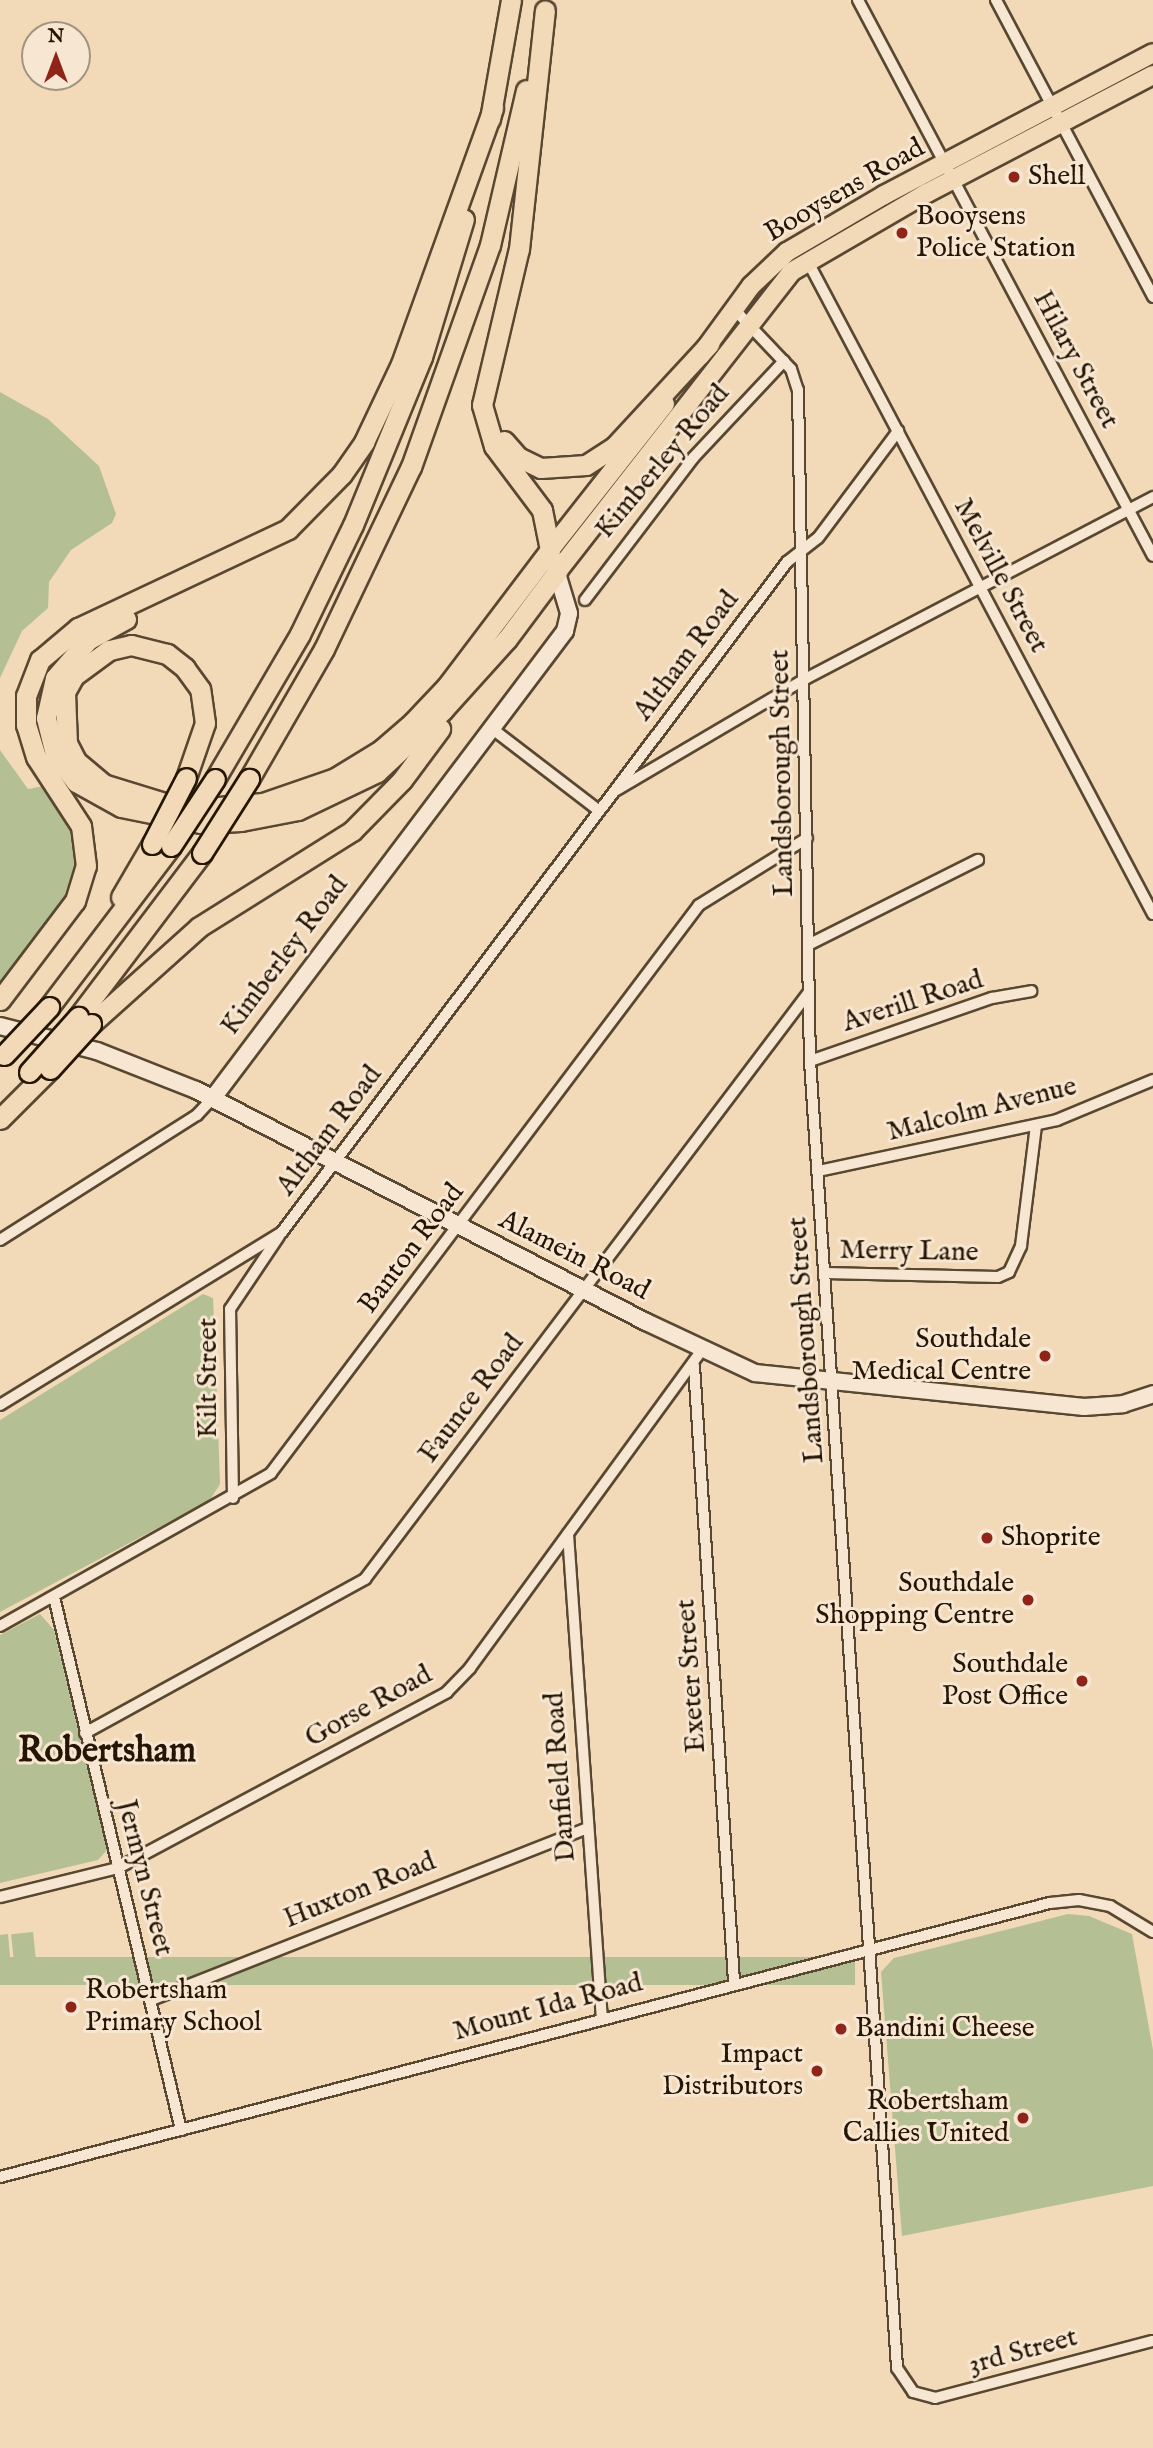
<!DOCTYPE html>
<html>
<head>
<meta charset="utf-8">
<style>
	body { margin:0 }
	#map { position:relative; width:1153px; height:2448px; overflow:hidden; background:#f2d9b8; font-family:"IM FELL English",serif }
	div>[style] { position:absolute }
	.green>* { inset:0; background:#b4c094; transform-origin:0 0 }
	.roads { filter:drop-shadow(2px 0 #584731) drop-shadow(-2px 0 #584731) drop-shadow(0 2px #584731) drop-shadow(0 -2px #584731) }
	.street>* { height:10px; margin:-5px; padding:0 5px; transform-origin:5px; border-radius:5px; background:#f7e6d1 }
	.secondary>* { height:16px; margin:-8px; padding:0 8px; transform-origin:8px; border-radius:8px; background:#f7e6d1 }
	.primary>* { height:18px; margin:-9px; padding:0 9px; transform-origin:9px; border-radius:9px; background:#f2d9b8 }
	.highway>* { height:19px; margin:-9.5px; padding:0 9.5px; transform-origin:9.5px; border-radius:9.5px; background:#f2d9b8 }
	.bridges { filter:drop-shadow(2px 0 #251604) drop-shadow(-2px 0 #251604) drop-shadow(0 2px #251604) drop-shadow(0 -2px #251604) }
	.highway-bridge>* { height:19px; margin:-9.5px; padding:0 9.5px; transform-origin:9.5px; border-radius:9.5px; background:#f2d9b8 }
	.dots>* { width:19px; height:19px; translate:-50% -50%; box-sizing:border-box; border:4px solid #f7e6d1; border-radius:50% }
	span { translate:-50% -50%; white-space:nowrap; text-align:center; line-height:1.15; -webkit-text-stroke:6px #f7e6d1; paint-order:stroke }
	.poi-label { font-size:28px; color:#251604 }
	.left { translate:0 -50%; text-align:left }
	.right { translate:-100% -50%; text-align:right }
	.street-label { font-size:28px; color:#251604 }
	.district-label { font-size:35px; color:#251604; font-weight:700 }
	.north { position:absolute; left:21px; top:21px; width:70px; height:70px; box-sizing:border-box; background:#f7e6d1; border:2px solid #a3937f; border-radius:50%; rotate:0deg; font-size:19px; font-weight:700; line-height:28px; text-align:center; color:#251604 }
	.north::after { content:''; display:block; margin:auto; width:24px; height:32px; background:#8f2418; clip-path:polygon(50% 0,100% 100%,50% 72%,0 100%) }
</style>
</head>
<body>
<div id="map">
	<div class="green">
		<div style="clip-path:polygon(0 392px,48px 419px,99px 466px,116px 514px,112px 523px,71px 550px,49px 582px,48px 608px,22px 631px,0 678px)"></div>
		<div style="clip-path:polygon(0 750px,28px 789px,44px 786px,73px 830px,77px 859px,60px 909px,0 987px)"></div>
		<div style="clip-path:polygon(203px 1294px,213px 1298px,216px 1371px,220px 1484px,210px 1500px,0 1612px,0 1420px)"></div>
		<div style="clip-path:polygon(40px 1614px,54px 1630px,107px 1850px,98px 1860px,0 1883px,0 1635px)"></div>
		<div style="clip-path:polygon(1068px 1914px,1089px 1916px,1132px 1934px,1153px 2050px,1153px 2186px,902px 2236px,881px 1972px,894px 1958px)"></div>
		<div style="left:33px;top:1932px;width:45px;height:22px;rotate:84deg"></div>
		<div style="clip-path:polygon(8px 1934px,12px 1979px,0 1980px,0 1935px)"></div>
		<div style="left:855px;top:1957px;width:28px;height:885px;rotate:90deg"></div>
	</div>
	<div class="roads">
		<div class="street">
			<div style="left:858px;top:0;width:629px;rotate:62.05deg"></div>
			<div style="left:996px;top:0;width:336px;rotate:62.1deg"></div>
			<div style="left:807px;top:260px;width:740px;rotate:62.12deg"></div>
			<div style="left:734px;top:309px;width:83px;rotate:46.5deg"></div>
			<div style="left:791px;top:369px;width:22px;rotate:72deg"></div>
			<div style="left:798px;top:390px;width:671px;rotate:88.98deg"></div>
			<div style="left:810px;top:1061px;width:1310px;rotate:86.19deg"></div>
			<div style="left:897px;top:2368px;width:29px;rotate:56deg"></div>
			<div style="left:913px;top:2392px;width:23px;rotate:15deg"></div>
			<div style="left:935px;top:2398px;width:225px;rotate:-14.7deg"></div>
			<div style="left:585px;top:600px;width:178px;rotate:-52.7deg"></div>
			<div style="left:693px;top:458px;width:133px;rotate:-46.8deg"></div>
			<div style="left:490px;top:727px;width:135px;rotate:37.5deg"></div>
			<div style="left:615px;top:791px;width:221px;rotate:-30.5deg"></div>
			<div style="left:805px;top:679px;width:393px;rotate:-27.6deg"></div>
			<div style="left:810px;top:944px;width:188px;rotate:-26.6deg"></div>
			<div style="left:810px;top:1061px;width:193px;rotate:-19.1deg"></div>
			<div style="left:992px;top:998px;width:40px;rotate:-10deg"></div>
			<div style="left:818px;top:1171px;width:244px;rotate:-12deg"></div>
			<div style="left:1057px;top:1120px;width:104px;rotate:-22.6deg"></div>
			<div style="left:0;top:1240px;width:233px;rotate:-32.4deg"></div>
			<div style="left:197px;top:1115px;width:23px;rotate:-47deg"></div>
			<div style="left:825px;top:1273px;width:173px;rotate:1.3deg"></div>
			<div style="left:998px;top:1277px;width:12px;rotate:-24deg"></div>
			<div style="left:1009px;top:1272px;width:29px;rotate:-65deg"></div>
			<div style="left:1021px;top:1246px;width:121px;rotate:-82.9deg"></div>
			<div style="left:694px;top:1366px;width:617px;rotate:86.28deg"></div>
			<div style="left:0;top:1405px;width:331px;rotate:-31.5deg"></div>
			<div style="left:282px;top:1232px;width:839px;rotate:-52.99deg"></div>
			<div style="left:787px;top:562px;width:39px;rotate:-38deg"></div>
			<div style="left:818px;top:538px;width:134px;rotate:-53.2deg"></div>
			<div style="left:233px;top:1498px;width:189px;rotate:-90.9deg"></div>
			<div style="left:230px;top:1309px;width:88px;rotate:-56.1deg"></div>
			<div style="left:568px;top:1534px;width:484px;rotate:86deg"></div>
			<div style="left:54px;top:1597px;width:548px;rotate:76.6deg"></div>
			<div style="left:0;top:1626px;width:311px;rotate:-29.4deg"></div>
			<div style="left:271px;top:1473px;width:711px;rotate:-53deg"></div>
			<div style="left:699px;top:905px;width:127px;rotate:-31.8deg"></div>
			<div style="left:85px;top:1733px;width:320px;rotate:-28.8deg"></div>
			<div style="left:365px;top:1579px;width:736px;rotate:-52.9deg"></div>
			<div style="left:0;top:1897px;width:122px;rotate:-13.8deg"></div>
			<div style="left:118px;top:1868px;width:373px;rotate:-28.1deg"></div>
			<div style="left:447px;top:1692px;width:33px;rotate:-46deg"></div>
			<div style="left:470px;top:1668px;width:394px;rotate:-53.9deg"></div>
			<div style="left:151px;top:2000px;width:469px;rotate:-21.5deg"></div>
			<div style="left:0;top:2177px;width:1085px;rotate:-14.63deg"></div>
			<div style="left:1050px;top:1903px;width:29px;rotate:-6deg"></div>
			<div style="left:1079px;top:1900px;width:32px;rotate:11deg"></div>
			<div style="left:1110px;top:1906px;width:50px;rotate:31.2deg"></div>
		</div>
		<div class="secondary">
			<div style="left:0;top:1026px;width:100px;rotate:14.5deg"></div>
			<div style="left:97px;top:1051px;width:106px;rotate:21.5deg"></div>
			<div style="left:196px;top:1090px;width:506px;rotate:27.27deg"></div>
			<div style="left:646px;top:1322px;width:120px;rotate:25.1deg"></div>
			<div style="left:755px;top:1373px;width:331px;rotate:5.9deg"></div>
			<div style="left:1084px;top:1407px;width:39px;rotate:-4deg"></div>
			<div style="left:1123px;top:1404px;width:32px;rotate:-18deg"></div>
			<div style="left:213px;top:1098px;width:585px;rotate:-52.99deg"></div>
			<div style="left:565px;top:631px;width:18px;rotate:-77deg"></div>
			<div style="left:569px;top:613px;width:66px;rotate:-106.8deg"></div>
		</div>
		<div class="primary">
			<div style="left:700px;top:356px;width:87px;rotate:-53.9deg"></div>
			<div style="left:751px;top:286px;width:50px;rotate:-43.4deg"></div>
			<div style="left:787px;top:252px;width:113px;rotate:-30.4deg"></div>
			<div style="left:884px;top:195px;width:304px;rotate:-27.8deg"></div>
			<div style="left:550px;top:550px;width:186px;rotate:-51.8deg"></div>
			<div style="left:557px;top:572px;width:380px;rotate:-52deg"></div>
			<div style="left:791px;top:272px;width:157px;rotate:-30.2deg"></div>
			<div style="left:927px;top:193px;width:255px;rotate:-27.6deg"></div>
		</div>
		<div class="highway">
			<div style="left:490px;top:119px;width:121px;rotate:-80deg"></div>
			<div style="left:504px;top:441px;width:21px;rotate:49deg"></div>
			<div style="left:518px;top:457px;width:25px;rotate:26deg"></div>
			<div style="left:541px;top:468px;width:45px;rotate:-3.8deg"></div>
			<div style="left:586px;top:465px;width:35px;rotate:-33deg"></div>
			<div style="left:615px;top:446px;width:139px;rotate:-47.3deg"></div>
			<div style="left:126px;top:619px;width:43px;rotate:151.1deg"></div>
			<div style="left:88px;top:640px;width:50px;rotate:131deg"></div>
			<div style="left:55px;top:678px;width:41px;rotate:102.7deg"></div>
			<div style="left:46px;top:718px;width:38px;rotate:76deg"></div>
			<div style="left:55px;top:755px;width:34px;rotate:52deg"></div>
			<div style="left:76px;top:782px;width:51px;rotate:29.1deg"></div>
			<div style="left:121px;top:807px;width:82px;rotate:11.3deg"></div>
			<div style="left:201px;top:823px;width:40px;rotate:-2.9deg"></div>
			<div style="left:241px;top:821px;width:58px;rotate:-10.9deg"></div>
			<div style="left:298px;top:810px;width:88px;rotate:-25.7deg"></div>
			<div style="left:377px;top:772px;width:91px;rotate:-43.2deg"></div>
			<div style="left:443px;top:710px;width:96px;rotate:-48deg"></div>
			<div style="left:507px;top:639px;width:84px;rotate:-53.3deg"></div>
			<div style="left:186px;top:778px;width:58px;rotate:-70.9deg"></div>
			<div style="left:205px;top:723px;width:34px;rotate:-98deg"></div>
			<div style="left:200px;top:689px;width:26px;rotate:-126deg"></div>
			<div style="left:185px;top:668px;width:23px;rotate:-142deg"></div>
			<div style="left:167px;top:654px;width:37px;rotate:-166deg"></div>
			<div style="left:131px;top:645px;width:23px;rotate:167deg"></div>
			<div style="left:109px;top:650px;width:44px;rotate:143.4deg"></div>
			<div style="left:74px;top:676px;width:18px;rotate:119deg"></div>
			<div style="left:65px;top:692px;width:51px;rotate:87.8deg"></div>
			<div style="left:67px;top:743px;width:20px;rotate:63deg"></div>
			<div style="left:76px;top:761px;width:35px;rotate:40deg"></div>
			<div style="left:103px;top:784px;width:68px;rotate:17.1deg"></div>
			<div style="left:168px;top:804px;width:40px;rotate:5.7deg"></div>
			<div style="left:208px;top:808px;width:55px;rotate:-5.2deg"></div>
			<div style="left:263px;top:803px;width:76px;rotate:-19.1deg"></div>
			<div style="left:335px;top:778px;width:54px;rotate:-31.3deg"></div>
			<div style="left:381px;top:750px;width:41px;rotate:-41.1deg"></div>
			<div style="left:412px;top:723px;width:51px;rotate:-46.6deg"></div>
			<div style="left:447px;top:686px;width:171px;rotate:-52.9deg"></div>
			<div style="left:550px;top:550px;width:41px;rotate:-101.3deg"></div>
			<div style="left:542px;top:510px;width:80px;rotate:-126.9deg"></div>
			<div style="left:494px;top:446px;width:43px;rotate:-106.3deg"></div>
			<div style="left:482px;top:405px;width:160px;rotate:-76.7deg"></div>
			<div style="left:519px;top:249px;width:240px;rotate:-83.8deg"></div>
			<div style="left:215px;top:779px;width:168px;rotate:-59.6deg"></div>
			<div style="left:300px;top:634px;width:121px;rotate:-64.1deg"></div>
			<div style="left:353px;top:525px;width:182px;rotate:-67.7deg"></div>
			<div style="left:422px;top:357px;width:144px;rotate:-73.1deg"></div>
			<div style="left:249px;top:779px;width:150px;rotate:-60deg"></div>
			<div style="left:324px;top:649px;width:202px;rotate:-64.5deg"></div>
			<div style="left:411px;top:467px;width:236px;rotate:-70.4deg"></div>
			<div style="left:490px;top:245px;width:159px;rotate:-76.9deg"></div>
			<div style="left:121px;top:897px;width:61px;rotate:-59.7deg"></div>
			<div style="left:0;top:1000px;width:124px;rotate:-52.9deg"></div>
			<div style="left:75px;top:901px;width:37px;rotate:-73deg"></div>
			<div style="left:86px;top:866px;width:40px;rotate:-97.1deg"></div>
			<div style="left:81px;top:826px;width:82px;rotate:-123.1deg"></div>
			<div style="left:36px;top:757px;width:34px;rotate:-107deg"></div>
			<div style="left:26px;top:725px;width:29px;rotate:-90deg"></div>
			<div style="left:26px;top:696px;width:39px;rotate:-69deg"></div>
			<div style="left:40px;top:660px;width:50px;rotate:-40.1deg"></div>
			<div style="left:78px;top:628px;width:232px;rotate:-25.2deg"></div>
			<div style="left:288px;top:529px;width:77px;rotate:-45.5deg"></div>
			<div style="left:342px;top:474px;width:39px;rotate:-55deg"></div>
			<div style="left:364px;top:442px;width:86px;rotate:-64.6deg"></div>
			<div style="left:401px;top:364px;width:272px;rotate:-70.2deg"></div>
			<div style="left:49px;top:1007px;width:202px;rotate:-52.8deg"></div>
			<div style="left:78px;top:1017px;width:206px;rotate:-52.9deg"></div>
			<div style="left:91px;top:1024px;width:145px;rotate:-41.9deg"></div>
			<div style="left:199px;top:927px;width:181px;rotate:-32.1deg"></div>
			<div style="left:352px;top:831px;width:71px;rotate:-45.6deg"></div>
			<div style="left:402px;top:780px;width:64px;rotate:-53.3deg"></div>
			<div style="left:0;top:1119px;width:71px;rotate:-45deg"></div>
		</div>
	</div>
	<div class="bridges">
		<div class="highway-bridge">
			<div style="left:152px;top:844px;width:74px;rotate:-62.7deg"></div>
			<div style="left:171px;top:846px;width:80px;rotate:-56.7deg"></div>
			<div style="left:202px;top:853px;width:88px;rotate:-57.6deg"></div>
			<div style="left:4px;top:1055px;width:66px;rotate:-46.8deg"></div>
			<div style="left:50px;top:1069px;width:61px;rotate:-47.7deg"></div>
			<div style="left:29px;top:1072px;width:74px;rotate:-48.3deg"></div>
		</div>
	</div>
	<div class="dots">
		<div style="left:1014px;top:177px;background:#8f2418"></div>
		<div style="left:902px;top:233px;background:#8f2418"></div>
		<div style="left:1045px;top:1356px;background:#8f2418"></div>
		<div style="left:987px;top:1538px;background:#8f2418"></div>
		<div style="left:1028px;top:1600px;background:#8f2418"></div>
		<div style="left:1082px;top:1681px;background:#8f2418"></div>
		<div style="left:71px;top:2007px;background:#8f2418"></div>
		<div style="left:841px;top:2029px;background:#8f2418"></div>
		<div style="left:817px;top:2071px;background:#8f2418"></div>
		<div style="left:1023px;top:2118px;background:#8f2418"></div>
	</div>
	<div class="poi-label">
		<span class="left" style="left:1028px;top:177px">Shell</span>
		<span class="left" style="left:916px;top:233px">Booysens<br>Police Station</span>
		<span class="right" style="left:1031px;top:1356px">Southdale<br>Medical Centre</span>
		<span class="left" style="left:1001px;top:1538px">Shoprite</span>
		<span class="right" style="left:1014px;top:1600px">Southdale<br>Shopping Centre</span>
		<span class="right" style="left:1068px;top:1681px">Southdale<br>Post Office</span>
		<span class="left" style="left:85px;top:2007px">Robertsham<br>Primary School</span>
		<span class="left" style="left:855px;top:2029px">Bandini Cheese</span>
		<span class="right" style="left:803px;top:2071px">Impact<br>Distributors</span>
		<span class="right" style="left:1009px;top:2118px">Robertsham<br>Callies United</span>
	</div>
	<div class="street-label">
		<span style="left:845px;top:191px;rotate:-30deg">Booysens Road</span>
		<span style="left:1075px;top:360px;rotate:62deg">Hilary Street</span>
		<span style="left:663px;top:462px;rotate:-50deg">Kimberley Road</span>
		<span style="left:1000px;top:576px;rotate:62deg">Melville Street</span>
		<span style="left:687px;top:656px;rotate:-53deg">Altham Road</span>
		<span style="left:783px;top:773px;rotate:-91deg">Landsborough Street</span>
		<span style="left:285px;top:956px;rotate:-53deg">Kimberley Road</span>
		<span style="left:913px;top:1002px;rotate:-18deg">Averill Road</span>
		<span style="left:982px;top:1110px;rotate:-14deg">Malcolm Avenue</span>
		<span style="left:330px;top:1131px;rotate:-53deg">Altham Road</span>
		<span style="left:412px;top:1249px;rotate:-53deg">Banton Road</span>
		<span style="left:909px;top:1252px;rotate:1deg">Merry Lane</span>
		<span style="left:574px;top:1256px;rotate:27deg">Alamein Road</span>
		<span style="left:807px;top:1340px;rotate:-94deg">Landsborough Street</span>
		<span style="left:209px;top:1378px;rotate:-90deg">Kilt Street</span>
		<span style="left:472px;top:1399px;rotate:-53deg">Faunce Road</span>
		<span style="left:692px;top:1676px;rotate:-94deg">Exeter Street</span>
		<span style="left:369px;top:1707px;rotate:-29deg">Gorse Road</span>
		<span style="left:561px;top:1777px;rotate:-94deg">Danfield Road</span>
		<span style="left:144px;top:1878px;rotate:76deg">Jermyn Street</span>
		<span style="left:360px;top:1891px;rotate:-22deg">Huxton Road</span>
		<span style="left:548px;top:2008px;rotate:-15deg">Mount Ida Road</span>
		<span style="left:1023px;top:2352px;rotate:-15deg">3rd Street</span>
	</div>
	<div class="district-label">
		<span style="left:107px;top:1752px">Robertsham</span>
	</div>
	<div class="north">N</div>
</div>
</body>
</html>
